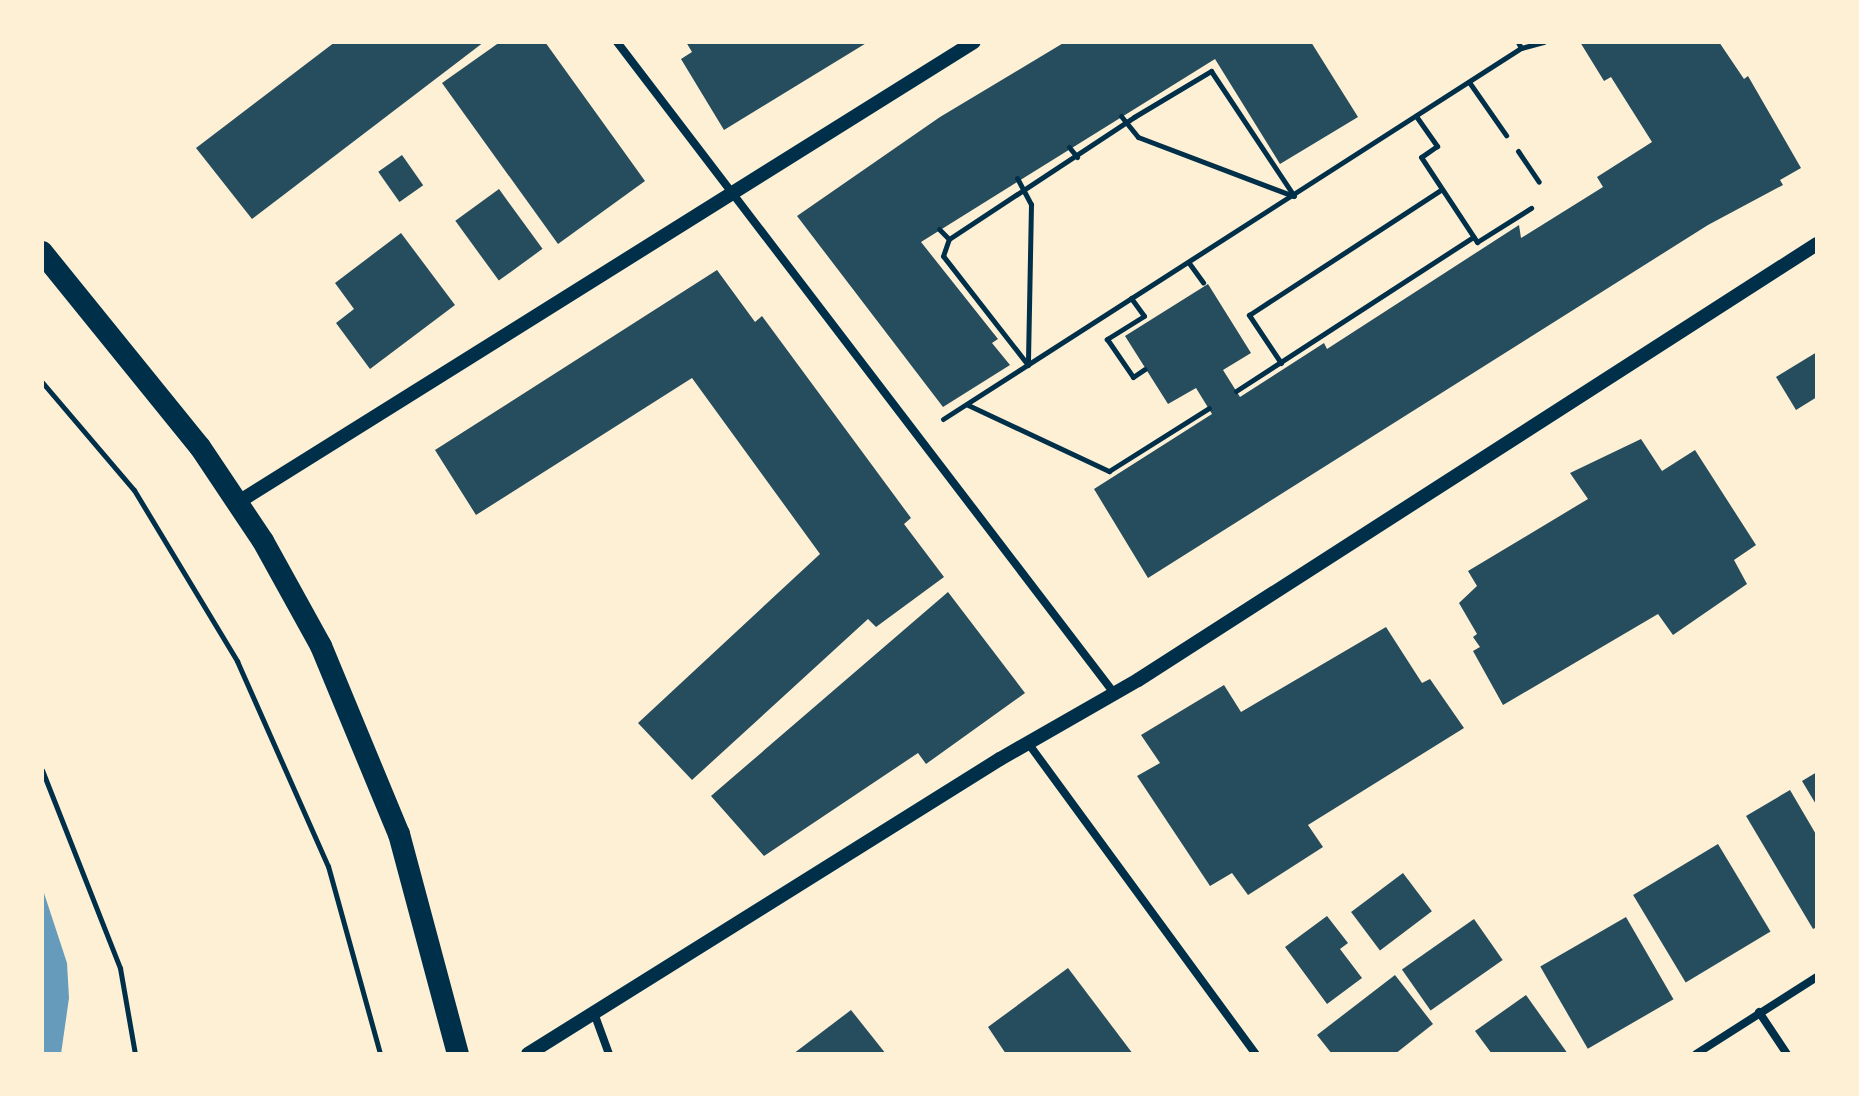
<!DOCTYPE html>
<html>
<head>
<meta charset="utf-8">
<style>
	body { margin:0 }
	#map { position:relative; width:1859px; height:1096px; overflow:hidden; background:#fdf0d5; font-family:Overpass,sans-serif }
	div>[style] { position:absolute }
	.water>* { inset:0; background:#669bbc }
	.building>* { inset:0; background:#264d5e; transform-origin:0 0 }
	.path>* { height:5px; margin:-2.5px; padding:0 2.5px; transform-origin:2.5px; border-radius:2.5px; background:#003049 }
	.minor>* { height:8px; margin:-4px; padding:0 4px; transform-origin:4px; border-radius:4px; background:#003049 }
	.tertiary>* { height:14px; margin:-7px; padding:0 7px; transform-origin:7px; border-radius:7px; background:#003049 }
	.trunk>* { height:22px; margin:-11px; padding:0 11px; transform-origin:11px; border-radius:11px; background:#003049 }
	span { translate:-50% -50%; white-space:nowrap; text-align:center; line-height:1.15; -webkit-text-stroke:6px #fdf0d5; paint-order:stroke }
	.frame { position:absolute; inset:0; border:44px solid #fdf0d5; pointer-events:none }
</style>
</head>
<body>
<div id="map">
	<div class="water">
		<div style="clip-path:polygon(42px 887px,67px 963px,69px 998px,61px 1054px,42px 1054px)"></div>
	</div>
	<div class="building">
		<div style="clip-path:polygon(335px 42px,484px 42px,252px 219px,196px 148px)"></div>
		<div style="clip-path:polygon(500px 42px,545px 42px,645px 181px,558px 244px,442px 83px)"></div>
		<div style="clip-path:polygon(686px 42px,868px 42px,724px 130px,681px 59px,692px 52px)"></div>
		<div style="clip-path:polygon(1065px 42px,1311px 42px,1358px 117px,1280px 164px,1215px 59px,921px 242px,998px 339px,992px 343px,1010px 365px,943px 407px,797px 216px,940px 117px)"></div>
		<div style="clip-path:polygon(1580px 42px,1719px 42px,1744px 79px,1748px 76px,1801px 168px,1780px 180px,1783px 185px,1708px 225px,1148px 578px,1094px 489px,1212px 414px,1196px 388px,1168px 404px,1125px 336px,1208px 284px,1251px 353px,1223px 370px,1240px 397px,1324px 343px,1327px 349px,1519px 225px,1521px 238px,1603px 187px,1597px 177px,1652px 142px,1611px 77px,1604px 81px)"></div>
		<div style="left:402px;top:155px;width:37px;height:29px;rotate:55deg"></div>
		<div style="left:499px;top:189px;width:74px;height:54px;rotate:54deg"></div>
		<div style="clip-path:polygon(401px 233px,455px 305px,370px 369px,336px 323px,354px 309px,335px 283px)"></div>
		<div style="clip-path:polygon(717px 270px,755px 322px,762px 316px,911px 518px,904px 524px,944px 577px,876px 627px,868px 619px,692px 780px,638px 723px,820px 554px,692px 378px,476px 515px,435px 450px)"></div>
		<div style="clip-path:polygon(1817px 352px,1817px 397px,1796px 410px,1776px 377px)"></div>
		<div style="clip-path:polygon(1641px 439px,1662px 471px,1695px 450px,1756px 545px,1734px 560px,1747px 584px,1673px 635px,1658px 614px,1503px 705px,1473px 651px,1480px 647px,1473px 637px,1477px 634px,1459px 603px,1477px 586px,1468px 571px,1588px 499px,1570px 473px)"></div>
		<div style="clip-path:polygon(948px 592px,1025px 693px,926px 764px,918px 753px,764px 856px,711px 796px)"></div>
		<div style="clip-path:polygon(1386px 627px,1422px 683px,1430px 679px,1464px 728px,1308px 825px,1323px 847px,1248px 895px,1232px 873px,1210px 886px,1137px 776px,1160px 763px,1141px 735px,1224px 685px,1241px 712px)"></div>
		<div style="clip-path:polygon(1817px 772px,1817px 806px,1802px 781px)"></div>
		<div style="clip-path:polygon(1790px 790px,1817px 836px,1817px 927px,1813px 929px,1746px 816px)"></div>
		<div style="left:1718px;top:844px;width:102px;height:99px;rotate:59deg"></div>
		<div style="left:1403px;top:873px;width:48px;height:65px;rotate:53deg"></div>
		<div style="clip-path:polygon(1327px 916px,1348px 943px,1340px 949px,1362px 978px,1327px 1004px,1285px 947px)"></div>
		<div style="left:1626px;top:917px;width:95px;height:99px;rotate:60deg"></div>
		<div style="left:1474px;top:919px;width:50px;height:88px;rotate:55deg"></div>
		<div style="clip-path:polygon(1068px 968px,1133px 1054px,1006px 1054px,988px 1027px)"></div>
		<div style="clip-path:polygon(1395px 975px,1433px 1024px,1395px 1054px,1332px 1054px,1317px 1035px)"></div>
		<div style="clip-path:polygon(1526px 995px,1568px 1054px,1492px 1054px,1475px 1031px)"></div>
		<div style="clip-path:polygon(851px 1010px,886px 1054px,793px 1054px)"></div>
	</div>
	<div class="path">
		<div style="left:1521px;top:48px;width:24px;rotate:-15deg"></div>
		<div style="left:1469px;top:82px;width:65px;rotate:55.1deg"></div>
		<div style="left:1121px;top:116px;width:27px;rotate:51deg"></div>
		<div style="left:1138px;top:137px;width:166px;rotate:20.8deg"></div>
		<div style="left:1416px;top:116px;width:37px;rotate:55deg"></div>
		<div style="left:1437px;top:146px;width:19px;rotate:145deg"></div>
		<div style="left:1421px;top:157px;width:102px;rotate:56.6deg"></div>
		<div style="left:1477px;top:242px;width:64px;rotate:-32.2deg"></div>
		<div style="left:1069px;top:147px;width:13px;rotate:51deg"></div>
		<div style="left:1518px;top:151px;width:37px;rotate:56deg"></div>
		<div style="left:1017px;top:178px;width:30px;rotate:62deg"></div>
		<div style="left:1031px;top:204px;width:160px;rotate:91.1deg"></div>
		<div style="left:939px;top:229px;width:14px;rotate:45deg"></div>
		<div style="left:1189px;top:263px;width:24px;rotate:54deg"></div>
		<div style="left:1131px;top:298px;width:22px;rotate:54deg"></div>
		<div style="left:1144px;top:316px;width:44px;rotate:148.1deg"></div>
		<div style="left:1107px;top:339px;width:46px;rotate:55.6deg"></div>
		<div style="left:1133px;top:377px;width:14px;rotate:-34deg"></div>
		<div style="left:1281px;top:363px;width:58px;rotate:-123.7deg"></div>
		<div style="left:1249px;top:315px;width:229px;rotate:-33.1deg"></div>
		<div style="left:1028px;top:365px;width:138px;rotate:-127.9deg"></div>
		<div style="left:943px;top:256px;width:18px;rotate:-71deg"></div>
		<div style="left:949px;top:239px;width:222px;rotate:-33.4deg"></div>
		<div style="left:1134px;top:117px;width:90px;rotate:-30.9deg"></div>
		<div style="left:1211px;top:71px;width:150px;rotate:56.4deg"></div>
		<div style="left:42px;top:382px;width:142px;rotate:49.6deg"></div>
		<div style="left:134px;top:490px;width:200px;rotate:58.9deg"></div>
		<div style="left:237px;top:661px;width:224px;rotate:66.1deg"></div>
		<div style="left:328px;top:866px;width:195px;rotate:74.5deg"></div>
		<div style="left:1236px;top:391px;width:283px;rotate:-33deg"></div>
		<div style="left:968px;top:405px;width:156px;rotate:25.1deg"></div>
		<div style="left:1109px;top:471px;width:118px;rotate:-32.2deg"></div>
		<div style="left:943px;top:419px;width:687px;rotate:-32.7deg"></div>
		<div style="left:1521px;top:48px;width:7px;rotate:-117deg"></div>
		<div style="left:42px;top:770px;width:213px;rotate:68.5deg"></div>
		<div style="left:120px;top:968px;width:87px;rotate:80.1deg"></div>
	</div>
	<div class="minor">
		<div style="left:617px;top:42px;width:819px;rotate:52.64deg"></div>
		<div style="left:1028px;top:743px;width:386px;rotate:53.8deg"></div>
		<div style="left:1759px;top:1012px;width:50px;rotate:56.3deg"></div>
		<div style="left:594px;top:1013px;width:44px;rotate:69.9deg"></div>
		<div style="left:1696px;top:1054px;width:143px;rotate:-32.5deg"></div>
	</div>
	<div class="tertiary">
		<div style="left:237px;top:503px;width:869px;rotate:-32.03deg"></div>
		<div style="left:528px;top:1054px;width:557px;rotate:-32.01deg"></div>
		<div style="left:1000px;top:759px;width:159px;rotate:-29.8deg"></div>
		<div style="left:1138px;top:680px;width:807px;rotate:-32.71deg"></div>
	</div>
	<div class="trunk">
		<div style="left:42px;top:252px;width:251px;rotate:51deg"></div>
		<div style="left:200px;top:447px;width:113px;rotate:56.2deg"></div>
		<div style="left:263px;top:541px;width:120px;rotate:61.1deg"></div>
		<div style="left:321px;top:646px;width:204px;rotate:67.5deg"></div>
		<div style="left:399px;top:834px;width:228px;rotate:75deg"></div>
	</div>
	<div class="frame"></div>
</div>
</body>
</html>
